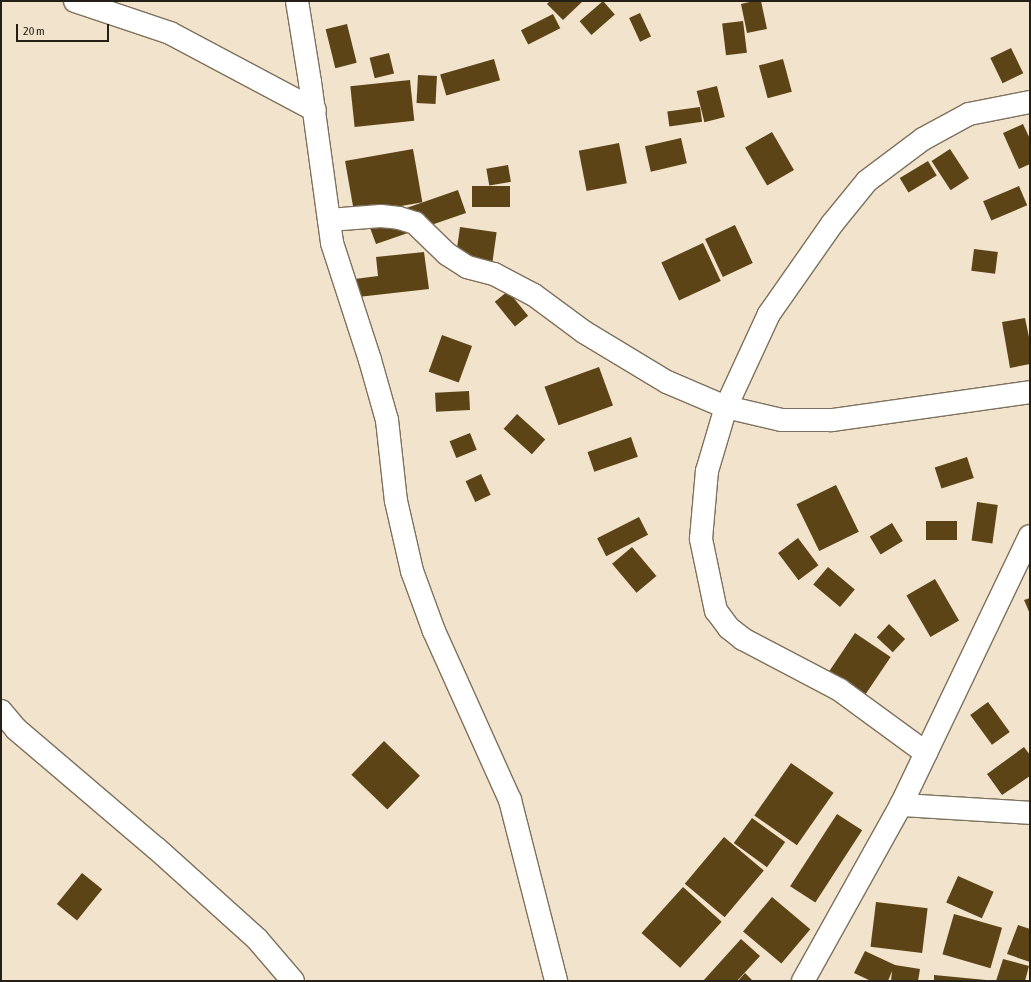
<!DOCTYPE html>
<html>
<head>
<meta charset="utf-8">
<style>
	body { margin:0 }
	#map { position:relative; width:1031px; height:982px; overflow:hidden; background:#f1e3cc; font-family:"Asap Condensed",sans-serif }
	div>[style] { position:absolute }
	.building>* { inset:0; background:#5c4417; transform-origin:0 0 }
	.roads { filter:drop-shadow(1px 0 #7e715d) drop-shadow(-1px 0 #7e715d) drop-shadow(0 1px #7e715d) drop-shadow(0 -1px #7e715d) }
	.minor>* { height:22px; margin:-11px; padding:0 11px; transform-origin:11px; border-radius:11px; background:#fff }
	span { translate:-50% -50%; white-space:nowrap; text-align:center; line-height:1.15; -webkit-text-stroke:4px #f1e3cc; paint-order:stroke }
	.frame { position:absolute; inset:0; border:2px solid #252017; pointer-events:none }
	.scale { position:absolute; left:16px; top:24px; width:93px; height:18px; box-sizing:border-box; border:2px solid #252017; border-top:0; padding-left:5px; font-size:12px; line-height:14px; white-space:nowrap; color:#252017; -webkit-text-stroke:3px #f1e3cc; paint-order:stroke }
</style>
</head>
<body>
<div id="map">
	<div class="building">
		<div style="clip-path:polygon(550px 1px,583px 1px,563px 20px,547px 4px)"></div>
		<div style="left:603px;top:1px;width:18px;height:31px;rotate:49deg"></div>
		<div style="clip-path:polygon(754px 1px,761px 1px,767px 29px,747px 33px,741px 4px)"></div>
		<div style="left:640px;top:13px;width:26px;height:12px;rotate:65deg"></div>
		<div style="left:553px;top:14px;width:16px;height:36px;rotate:63deg"></div>
		<div style="left:743px;top:21px;width:32px;height:21px;rotate:83deg"></div>
		<div style="left:347px;top:24px;width:40px;height:22px;rotate:76deg"></div>
		<div style="left:1011px;top:48px;width:28px;height:23px;rotate:64deg"></div>
		<div style="left:389px;top:53px;width:21px;height:20px;rotate:76deg"></div>
		<div style="left:494px;top:59px;width:22px;height:56px;rotate:74deg"></div>
		<div style="left:783px;top:59px;width:34px;height:25px;rotate:75deg"></div>
		<div style="left:418px;top:75px;width:19px;height:28px;rotate:3deg"></div>
		<div style="left:410px;top:80px;width:41px;height:60px;rotate:84deg"></div>
		<div style="left:717px;top:86px;width:32px;height:21px;rotate:76deg"></div>
		<div style="left:700px;top:107px;width:15px;height:33px;rotate:82deg"></div>
		<div style="clip-path:polygon(1023px 124px,1030px 139px,1030px 164px,1019px 169px,1003px 133px)"></div>
		<div style="left:772px;top:132px;width:44px;height:31px;rotate:60deg"></div>
		<div style="left:681px;top:138px;width:26px;height:37px;rotate:77deg"></div>
		<div style="left:619px;top:143px;width:41px;height:41px;rotate:79deg"></div>
		<div style="left:413px;top:149px;width:54px;height:69px;rotate:80deg"></div>
		<div style="left:950px;top:149px;width:35px;height:22px;rotate:57deg"></div>
		<div style="left:928px;top:161px;width:17px;height:33px;rotate:59deg"></div>
		<div style="left:508px;top:165px;width:17px;height:22px;rotate:80deg"></div>
		<div style="left:510px;top:186px;width:21px;height:38px;rotate:90deg"></div>
		<div style="left:1019px;top:186px;width:21px;height:39px;rotate:67deg"></div>
		<div style="clip-path:polygon(458px 190px,466px 213px,376px 244px,366px 217px,395px 212px)"></div>
		<div style="left:735px;top:225px;width:42px;height:33px;rotate:65deg"></div>
		<div style="left:460px;top:227px;width:37px;height:39px;rotate:8deg"></div>
		<div style="left:703px;top:243px;width:42px;height:46px;rotate:65deg"></div>
		<div style="left:974px;top:249px;width:24px;height:22px;rotate:7deg"></div>
		<div style="clip-path:polygon(424px 252px,429px 289px,349px 298px,347px 280px,378px 276px,376px 257px)"></div>
		<div style="left:508px;top:291px;width:32px;height:17px;rotate:51deg"></div>
		<div style="clip-path:polygon(1025px 318px,1030px 342px,1030px 364px,1010px 368px,1002px 322px)"></div>
		<div style="left:442px;top:335px;width:32px;height:39px;rotate:20deg"></div>
		<div style="left:599px;top:367px;width:41px;height:58px;rotate:70deg"></div>
		<div style="left:469px;top:391px;width:19px;height:34px;rotate:87deg"></div>
		<div style="left:517px;top:414px;width:38px;height:20px;rotate:42deg"></div>
		<div style="left:470px;top:433px;width:18px;height:22px;rotate:68deg"></div>
		<div style="left:631px;top:437px;width:21px;height:46px;rotate:71deg"></div>
		<div style="left:967px;top:457px;width:22px;height:34px;rotate:72deg"></div>
		<div style="left:481px;top:474px;width:23px;height:17px;rotate:65deg"></div>
		<div style="left:836px;top:485px;width:52px;height:44px;rotate:64deg"></div>
		<div style="left:977px;top:502px;width:21px;height:39px;rotate:8deg"></div>
		<div style="left:639px;top:517px;width:20px;height:47px;rotate:63deg"></div>
		<div style="left:926px;top:521px;width:31px;height:19px"></div>
		<div style="left:892px;top:523px;width:21px;height:26px;rotate:59deg"></div>
		<div style="left:798px;top:538px;width:34px;height:25px;rotate:53deg"></div>
		<div style="left:632px;top:547px;width:38px;height:26px;rotate:50deg"></div>
		<div style="left:828px;top:567px;width:35px;height:23px;rotate:40deg"></div>
		<div style="left:935px;top:579px;width:48px;height:33px;rotate:60deg"></div>
		<div style="clip-path:polygon(1030px 598px,1030px 614px,1024px 600px)"></div>
		<div style="left:889px;top:624px;width:22px;height:18px;rotate:43deg"></div>
		<div style="left:855px;top:633px;width:43px;height:57px;rotate:34deg"></div>
		<div style="left:988px;top:702px;width:37px;height:22px;rotate:54deg"></div>
		<div style="left:384px;top:741px;width:50px;height:47px;rotate:44deg"></div>
		<div style="clip-path:polygon(1024px 747px,1030px 755px,1030px 776px,1002px 795px,987px 774px)"></div>
		<div style="left:791px;top:763px;width:52px;height:64px;rotate:35deg"></div>
		<div style="left:837px;top:814px;width:30px;height:86px;rotate:33deg"></div>
		<div style="left:752px;top:818px;width:41px;height:31px;rotate:36deg"></div>
		<div style="left:724px;top:837px;width:52px;height:61px;rotate:40deg"></div>
		<div style="left:82px;top:873px;width:26px;height:40px;rotate:39deg"></div>
		<div style="left:958px;top:876px;width:39px;height:29px;rotate:24deg"></div>
		<div style="left:683px;top:887px;width:52px;height:62px;rotate:42deg"></div>
		<div style="left:772px;top:897px;width:50px;height:45px;rotate:40deg"></div>
		<div style="left:876px;top:902px;width:52px;height:45px;rotate:7deg"></div>
		<div style="left:954px;top:914px;width:50px;height:42px;rotate:16deg"></div>
		<div style="clip-path:polygon(1018px 925px,1030px 929px,1030px 962px,1007px 954px)"></div>
		<div style="clip-path:polygon(741px 939px,760px 956px,737px 981px,703px 981px)"></div>
		<div style="clip-path:polygon(865px 951px,895px 965px,920px 969px,918px 981px,891px 981px,892px 971px,888px 981px,871px 981px,854px 973px)"></div>
		<div style="clip-path:polygon(1003px 959px,1029px 966px,1025px 981px,996px 981px)"></div>
		<div style="clip-path:polygon(745px 973px,753px 981px,738px 981px)"></div>
		<div style="clip-path:polygon(934px 975px,986px 980px,986px 981px,934px 981px)"></div>
	</div>
	<div class="roads">
		<div class="minor">
			<div style="left:75px;top:1px;width:100px;rotate:18.6deg"></div>
			<div style="left:170px;top:33px;width:164px;rotate:28deg"></div>
			<div style="left:297px;top:1px;width:82px;rotate:80.9deg"></div>
			<div style="left:310px;top:82px;width:162px;rotate:82.2deg"></div>
			<div style="left:332px;top:243px;width:123px;rotate:72deg"></div>
			<div style="left:370px;top:360px;width:62px;rotate:74.2deg"></div>
			<div style="left:387px;top:420px;width:81px;rotate:83.7deg"></div>
			<div style="left:396px;top:501px;width:72px;rotate:77.1deg"></div>
			<div style="left:412px;top:571px;width:64px;rotate:69.9deg"></div>
			<div style="left:434px;top:631px;width:185px;rotate:65.8deg"></div>
			<div style="left:510px;top:800px;width:187px;rotate:75.7deg"></div>
			<div style="left:329px;top:220px;width:52px;rotate:-4.4deg"></div>
			<div style="left:381px;top:216px;width:18px;rotate:6deg"></div>
			<div style="left:399px;top:218px;width:17px;rotate:17deg"></div>
			<div style="left:415px;top:223px;width:45px;rotate:44.1deg"></div>
			<div style="left:447px;top:254px;width:24px;rotate:33deg"></div>
			<div style="left:467px;top:267px;width:28px;rotate:15deg"></div>
			<div style="left:494px;top:274px;width:45px;rotate:27.7deg"></div>
			<div style="left:534px;top:295px;width:62px;rotate:36.5deg"></div>
			<div style="left:584px;top:332px;width:97px;rotate:31.1deg"></div>
			<div style="left:667px;top:382px;width:64px;rotate:23deg"></div>
			<div style="left:726px;top:407px;width:57px;rotate:13.1deg"></div>
			<div style="left:782px;top:420px;width:50px"></div>
			<div style="left:832px;top:420px;width:200px;rotate:-8deg"></div>
			<div style="left:1px;top:711px;width:23px;rotate:50deg"></div>
			<div style="left:16px;top:729px;width:184px;rotate:40.4deg"></div>
			<div style="left:156px;top:848px;width:136px;rotate:42deg"></div>
			<div style="left:257px;top:939px;width:55px;rotate:49.4deg"></div>
			<div style="left:926px;top:753px;width:107px;rotate:-143.8deg"></div>
			<div style="left:840px;top:690px;width:110px;rotate:-152.3deg"></div>
			<div style="left:743px;top:639px;width:18px;rotate:-142deg"></div>
			<div style="left:729px;top:628px;width:21px;rotate:-127deg"></div>
			<div style="left:716px;top:611px;width:74px;rotate:-101.8deg"></div>
			<div style="left:701px;top:539px;width:68px;rotate:-85deg"></div>
			<div style="left:707px;top:471px;width:67px;rotate:-73.5deg"></div>
			<div style="left:726px;top:407px;width:102px;rotate:-65.2deg"></div>
			<div style="left:769px;top:314px;width:110px;rotate:-55deg"></div>
			<div style="left:832px;top:224px;width:55px;rotate:-50.9deg"></div>
			<div style="left:867px;top:181px;width:70px;rotate:-36.9deg"></div>
			<div style="left:923px;top:139px;width:52px;rotate:-28.5deg"></div>
			<div style="left:969px;top:114px;width:62px;rotate:-11.1deg"></div>
			<div style="left:901px;top:805px;width:129px;rotate:3.5deg"></div>
			<div style="left:803px;top:981px;width:201px;rotate:-60.9deg"></div>
			<div style="left:901px;top:805px;width:298px;rotate:-64.4deg"></div>
		</div>
	</div>
	<div class="frame"></div>
	<div class="scale">20 m</div>
</div>
</body>
</html>
